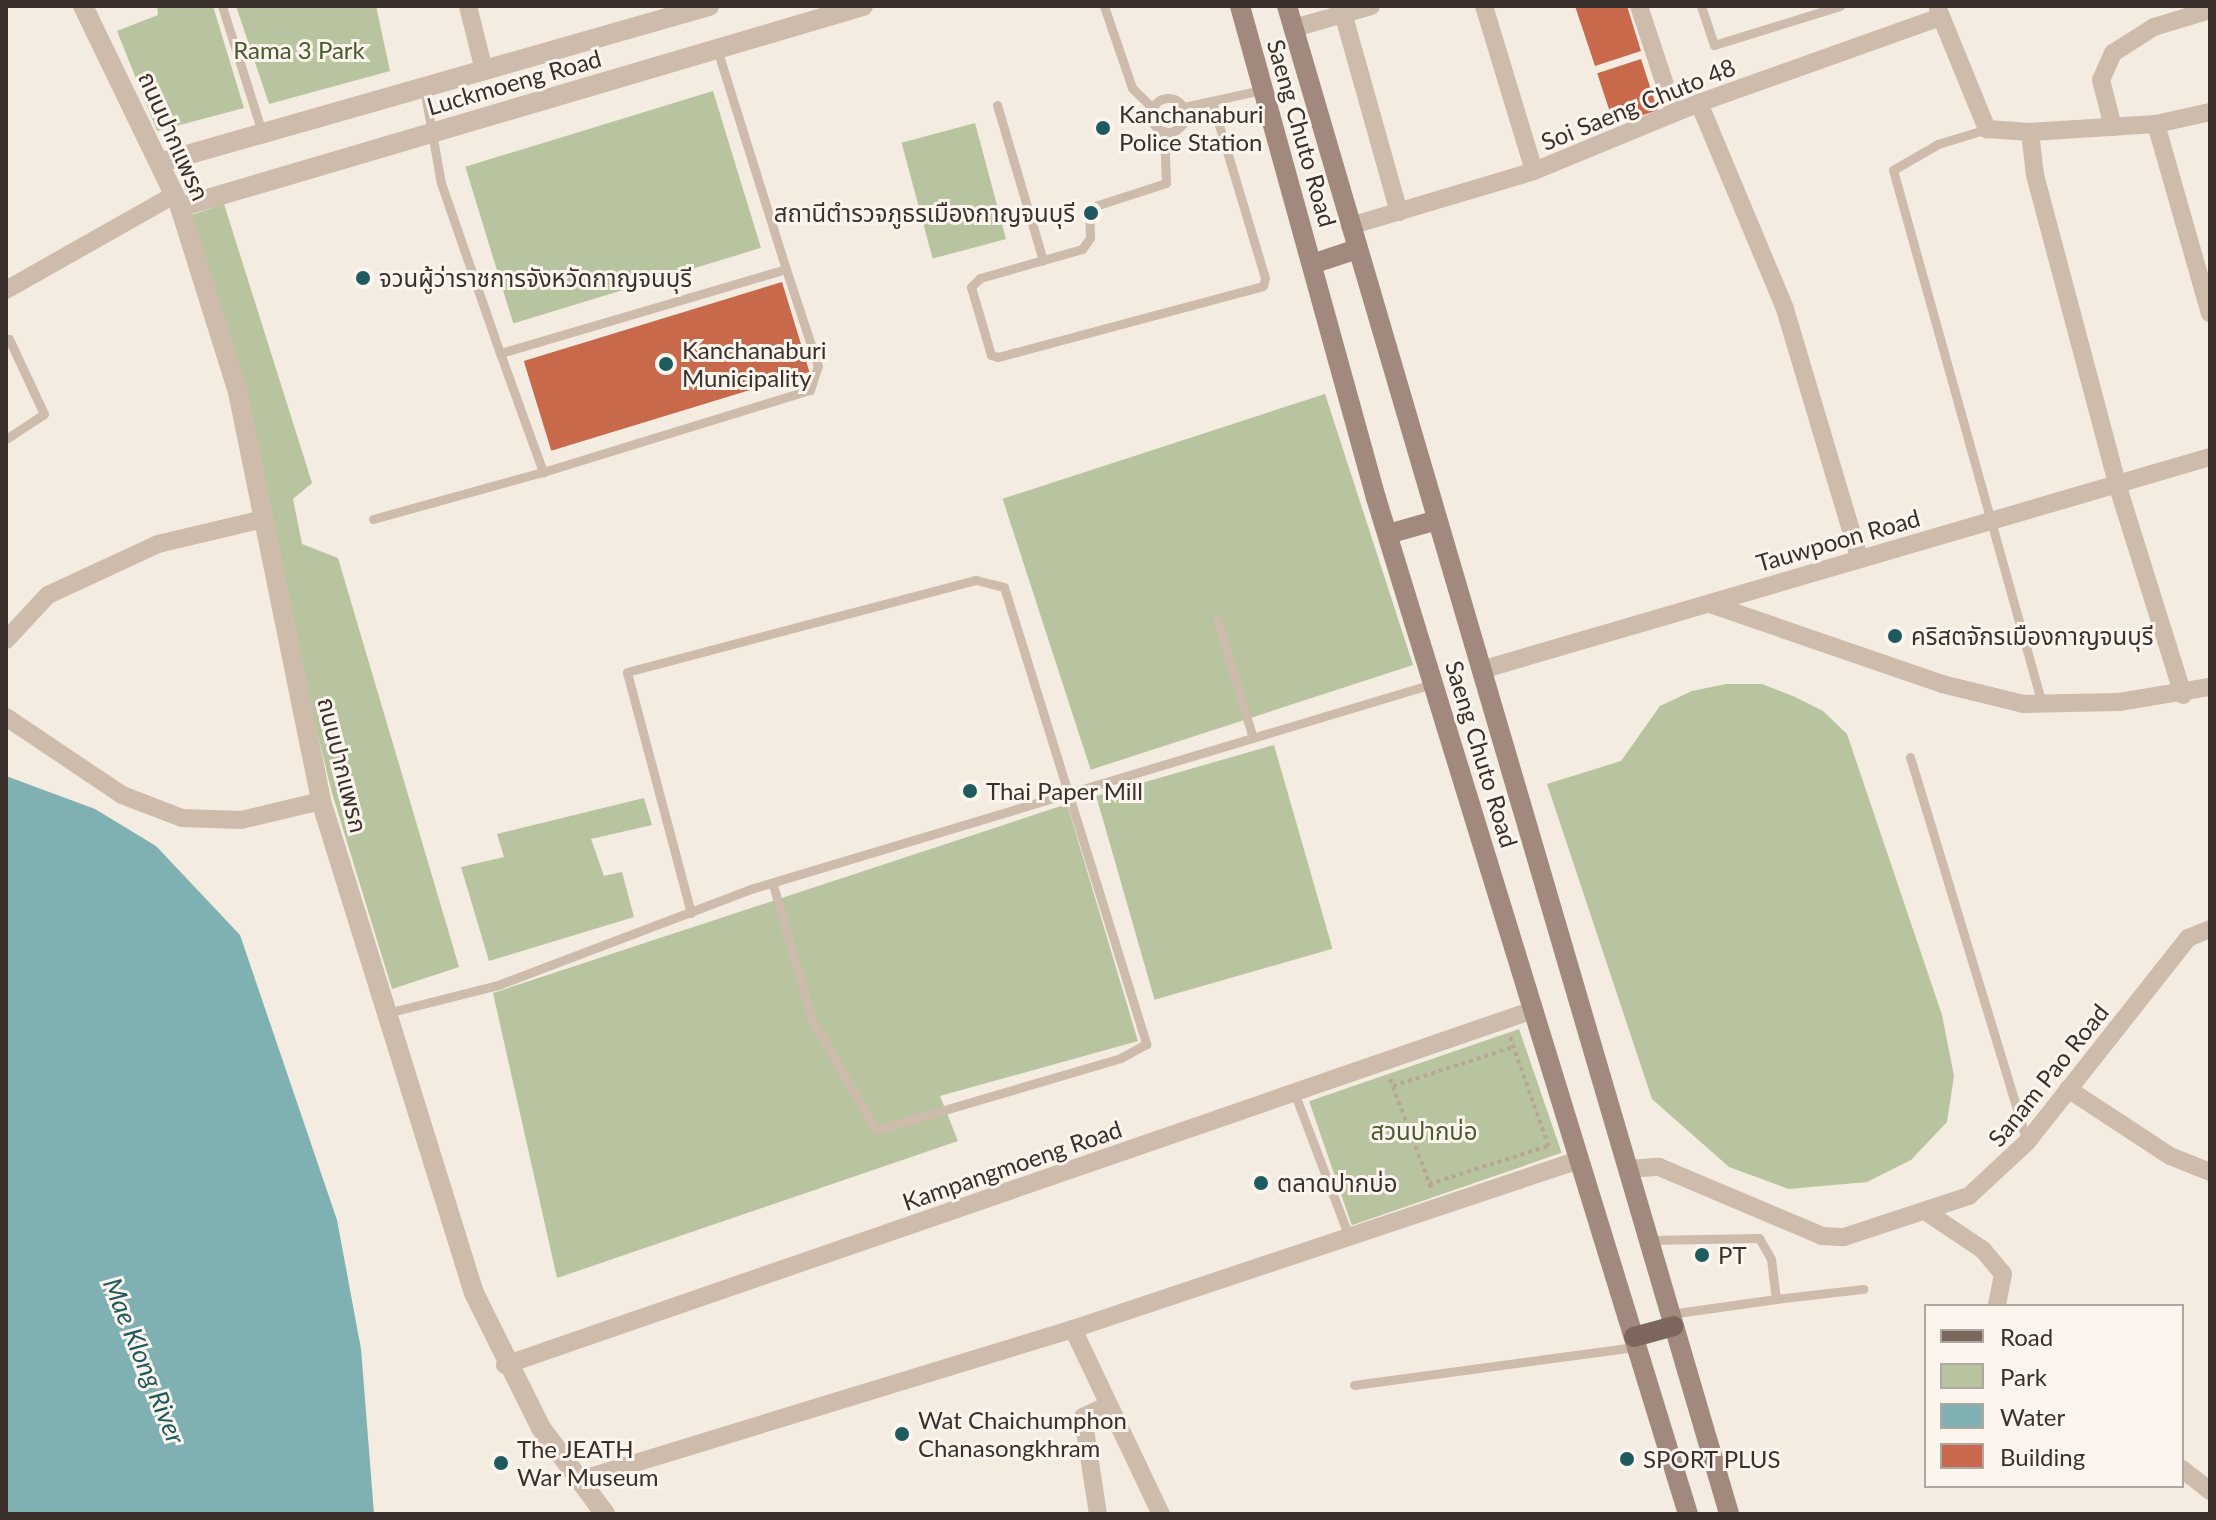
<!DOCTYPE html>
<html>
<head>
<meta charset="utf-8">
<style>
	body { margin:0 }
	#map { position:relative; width:2216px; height:1520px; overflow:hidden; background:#f4ebe1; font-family:Lato,"Noto Sans Thai",sans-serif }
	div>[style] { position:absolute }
	.green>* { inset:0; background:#b8c4a0; transform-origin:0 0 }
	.water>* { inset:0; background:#7fb0b2 }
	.building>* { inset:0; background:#c8694b; transform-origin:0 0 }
	.path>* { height:4px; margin-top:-2px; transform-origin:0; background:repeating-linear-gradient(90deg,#b9a596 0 4px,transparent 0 8px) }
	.service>* { height:9px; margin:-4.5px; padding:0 4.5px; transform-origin:4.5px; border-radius:4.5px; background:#cdbbac }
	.service>.ring { margin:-4.5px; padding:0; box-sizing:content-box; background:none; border:9px solid #cdbbac; border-radius:50% }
	.minor>* { height:18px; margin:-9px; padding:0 9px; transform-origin:9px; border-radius:9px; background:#cdbbac }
	.tertiary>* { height:20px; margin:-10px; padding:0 10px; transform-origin:10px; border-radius:10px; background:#cdbbac }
	.secondary>* { height:20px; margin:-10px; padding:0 10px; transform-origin:10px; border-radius:10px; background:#a18a7d }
	.primary>* { height:20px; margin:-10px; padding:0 10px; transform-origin:10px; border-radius:10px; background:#7d675c }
	.dots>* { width:22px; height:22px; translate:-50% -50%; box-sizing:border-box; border:4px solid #fbf5ee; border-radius:50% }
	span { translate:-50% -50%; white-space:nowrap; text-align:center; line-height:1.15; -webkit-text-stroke:6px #fbf5ee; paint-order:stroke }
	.park-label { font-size:24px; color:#4a5a2e }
	.street-label { font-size:24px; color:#3b302b }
	.poi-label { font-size:24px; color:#3b302b }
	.left { translate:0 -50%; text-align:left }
	.right { translate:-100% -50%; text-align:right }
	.water-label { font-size:26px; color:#1f5a5e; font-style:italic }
	.frame { position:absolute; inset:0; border:8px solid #3b302b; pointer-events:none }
	.legend { position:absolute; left:1924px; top:1304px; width:260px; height:184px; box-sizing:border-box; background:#fbf5ee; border:2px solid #aea6a0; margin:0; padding:10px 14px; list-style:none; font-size:24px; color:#3b302b }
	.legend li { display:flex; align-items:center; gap:16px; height:40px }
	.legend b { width:40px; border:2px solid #aea6a0 }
</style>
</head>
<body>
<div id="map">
	<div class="green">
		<div style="clip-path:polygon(157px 6px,213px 6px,244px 108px,157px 131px,117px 31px,158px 15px)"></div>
		<div style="clip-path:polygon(236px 6px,376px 6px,390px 71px,269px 104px)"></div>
		<div style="left:713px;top:91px;width:164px;height:259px;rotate:73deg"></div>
		<div style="left:975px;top:123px;width:120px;height:76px;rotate:75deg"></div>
		<div style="clip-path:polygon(224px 204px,312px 483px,293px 499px,302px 544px,338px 558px,459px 967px,392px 989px,332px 793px,191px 215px)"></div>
		<div style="left:1325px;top:394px;width:285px;height:339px;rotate:72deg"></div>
		<div style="clip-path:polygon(1726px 684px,1762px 684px,1793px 696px,1823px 711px,1847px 734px,1942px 1015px,1954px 1076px,1947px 1122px,1911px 1160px,1867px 1182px,1789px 1189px,1729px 1167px,1652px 1099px,1547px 784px,1621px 761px,1660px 706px,1692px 691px)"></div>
		<div style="left:1274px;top:745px;width:212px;height:185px;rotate:74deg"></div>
		<div style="clip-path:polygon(644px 798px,652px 825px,591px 839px,604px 876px,622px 872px,634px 917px,489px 961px,461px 867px,504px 857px,497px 834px)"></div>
		<div style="clip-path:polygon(1067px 804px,1138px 1041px,940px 1096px,958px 1141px,557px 1278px,493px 993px)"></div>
		<div style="left:1519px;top:1029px;width:131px;height:222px;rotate:71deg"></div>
	</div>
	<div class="water">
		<div style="clip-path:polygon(6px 776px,95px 809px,156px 846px,240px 935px,337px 1220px,361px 1349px,374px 1514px,6px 1514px)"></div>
	</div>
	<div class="building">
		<div style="clip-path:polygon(1575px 6px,1627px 6px,1641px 51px,1595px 66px)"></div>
		<div style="left:1641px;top:59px;width:54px;height:46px;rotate:72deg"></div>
		<div style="left:782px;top:282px;width:94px;height:270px;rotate:73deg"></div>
	</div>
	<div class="path">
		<div style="left:1510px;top:1037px;width:120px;rotate:70.5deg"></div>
		<div style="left:1390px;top:1079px;width:119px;rotate:69.3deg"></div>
		<div style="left:1393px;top:1086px;width:127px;rotate:-17.9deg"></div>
		<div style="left:1429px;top:1184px;width:125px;rotate:-17.7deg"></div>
	</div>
	<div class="service">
		<div style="left:222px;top:6px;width:132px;rotate:72.4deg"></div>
		<div style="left:1104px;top:6px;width:87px;rotate:71.1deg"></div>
		<div style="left:1132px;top:88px;width:29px;rotate:44deg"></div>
		<div style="left:1701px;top:6px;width:41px;rotate:71.6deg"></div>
		<div style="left:1714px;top:45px;width:132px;rotate:-17.2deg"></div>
		<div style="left:717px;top:49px;width:231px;rotate:72.6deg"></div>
		<div style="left:424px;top:88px;width:97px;rotate:79.9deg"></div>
		<div style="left:441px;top:183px;width:180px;rotate:70.9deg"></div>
		<div style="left:500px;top:353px;width:127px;rotate:70.1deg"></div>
		<div style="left:543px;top:472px;width:279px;rotate:-17.1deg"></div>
		<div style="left:810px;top:390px;width:25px;rotate:-72deg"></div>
		<div style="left:818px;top:366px;width:102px;rotate:-108.3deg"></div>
		<div style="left:786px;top:269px;width:298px;rotate:163.6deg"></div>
		<div class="ring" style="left:1151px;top:98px;width:25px;height:25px"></div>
		<div style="left:997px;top:105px;width:162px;rotate:73.5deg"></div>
		<div style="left:1184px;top:107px;width:80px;rotate:-12.3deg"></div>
		<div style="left:1987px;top:129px;width:51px;rotate:163deg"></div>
		<div style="left:1938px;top:144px;width:52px;rotate:150deg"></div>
		<div style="left:1893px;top:170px;width:554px;rotate:74.41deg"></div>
		<div style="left:1164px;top:131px;width:52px;rotate:87.8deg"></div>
		<div style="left:1166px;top:183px;width:81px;rotate:162deg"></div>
		<div style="left:1089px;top:208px;width:30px;rotate:88deg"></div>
		<div style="left:1090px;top:238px;width:14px;rotate:126deg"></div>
		<div style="left:1082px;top:249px;width:106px;rotate:164.1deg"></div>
		<div style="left:980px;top:278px;width:13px;rotate:135deg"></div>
		<div style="left:971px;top:287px;width:71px;rotate:73.6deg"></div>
		<div style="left:991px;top:355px;width:7px;rotate:16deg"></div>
		<div style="left:998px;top:357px;width:274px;rotate:-15deg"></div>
		<div style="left:1263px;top:286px;width:8px;rotate:-76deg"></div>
		<div style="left:1265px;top:278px;width:185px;rotate:-106.7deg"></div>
		<div style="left:6px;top:439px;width:45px;rotate:-33.3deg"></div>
		<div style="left:44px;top:414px;width:83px;rotate:-115deg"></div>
		<div style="left:373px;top:519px;width:176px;rotate:-15.5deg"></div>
		<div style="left:1217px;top:619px;width:124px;rotate:73.2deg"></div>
		<div style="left:1910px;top:757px;width:402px;rotate:73.1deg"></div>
		<div style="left:691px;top:913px;width:249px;rotate:-104.9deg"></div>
		<div style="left:627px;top:672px;width:361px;rotate:-14.8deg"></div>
		<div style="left:976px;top:580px;width:29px;rotate:14deg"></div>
		<div style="left:1004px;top:587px;width:479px;rotate:72.7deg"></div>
		<div style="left:1146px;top:1044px;width:29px;rotate:151deg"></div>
		<div style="left:1121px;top:1058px;width:255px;rotate:163.6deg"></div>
		<div style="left:876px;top:1130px;width:127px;rotate:-120.2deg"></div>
		<div style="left:812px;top:1020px;width:141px;rotate:-106.1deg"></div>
		<div style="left:387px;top:1013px;width:114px;rotate:-14.2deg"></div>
		<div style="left:498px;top:985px;width:274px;rotate:-20.8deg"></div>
		<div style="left:754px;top:888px;width:708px;rotate:-16.75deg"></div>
		<div style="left:1294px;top:1092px;width:155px;rotate:69.2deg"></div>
		<div style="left:1648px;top:1240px;width:111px;rotate:-1deg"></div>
		<div style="left:1759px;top:1238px;width:24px;rotate:60deg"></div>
		<div style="left:1771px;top:1259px;width:40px;rotate:82.9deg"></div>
		<div style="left:1776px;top:1299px;width:107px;rotate:171.9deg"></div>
		<div style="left:1776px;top:1299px;width:88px;rotate:-6.6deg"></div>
		<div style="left:1354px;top:1385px;width:285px;rotate:-7.7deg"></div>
	</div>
	<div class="minor">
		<div style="left:468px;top:6px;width:66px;rotate:76deg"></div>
		<div style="left:1341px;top:6px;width:214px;rotate:74.3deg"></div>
		<div style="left:1484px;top:6px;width:172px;rotate:73.1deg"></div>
		<div style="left:1639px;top:6px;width:112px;rotate:71.7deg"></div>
		<div style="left:1938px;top:9px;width:130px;rotate:67.8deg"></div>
		<div style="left:1987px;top:129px;width:43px;rotate:4deg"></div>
		<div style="left:2030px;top:132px;width:126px;rotate:-3.6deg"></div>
		<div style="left:2156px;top:124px;width:55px;rotate:-12.5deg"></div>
		<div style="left:1294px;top:28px;width:80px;rotate:-15.9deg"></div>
		<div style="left:1699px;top:103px;width:223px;rotate:67.3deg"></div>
		<div style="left:1785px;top:309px;width:260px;rotate:73.4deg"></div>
		<div style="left:2156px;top:124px;width:197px;rotate:74.1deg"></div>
		<div style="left:2113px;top:127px;width:49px;rotate:-104.3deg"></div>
		<div style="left:2101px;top:80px;width:30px;rotate:-66deg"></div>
		<div style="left:2113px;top:53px;width:49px;rotate:-32.4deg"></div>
		<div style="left:2154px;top:27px;width:59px;rotate:-16.9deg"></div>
		<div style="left:2030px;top:132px;width:43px;rotate:83.4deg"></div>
		<div style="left:2035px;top:175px;width:320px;rotate:75.1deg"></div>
		<div style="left:2117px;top:484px;width:221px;rotate:72.6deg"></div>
		<div style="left:1350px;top:226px;width:192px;rotate:-16.6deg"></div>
		<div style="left:1534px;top:171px;width:178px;rotate:-22.4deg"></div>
		<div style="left:1699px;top:103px;width:257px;rotate:-19.6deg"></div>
		<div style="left:6px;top:290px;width:193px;rotate:-29.5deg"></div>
		<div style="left:1710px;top:604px;width:245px;rotate:19deg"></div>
		<div style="left:1942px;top:684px;width:84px;rotate:13.7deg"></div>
		<div style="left:2024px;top:704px;width:95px;rotate:-1.2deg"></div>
		<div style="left:2119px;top:702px;width:92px;rotate:-9.4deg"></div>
		<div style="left:6px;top:640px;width:62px;rotate:-47deg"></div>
		<div style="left:48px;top:595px;width:121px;rotate:-24.9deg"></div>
		<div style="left:158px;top:544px;width:108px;rotate:-13.4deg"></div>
		<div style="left:1481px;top:670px;width:759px;rotate:-16.29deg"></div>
		<div style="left:6px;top:717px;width:140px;rotate:33.9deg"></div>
		<div style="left:122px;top:795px;width:64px;rotate:21deg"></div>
		<div style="left:182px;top:818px;width:59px;rotate:1.9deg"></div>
		<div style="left:241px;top:820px;width:82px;rotate:-13.4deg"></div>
		<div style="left:2068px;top:1089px;width:122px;rotate:33.3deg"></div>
		<div style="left:2170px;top:1156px;width:43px;rotate:21.8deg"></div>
		<div style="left:1628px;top:1169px;width:31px;rotate:-4deg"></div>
		<div style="left:1659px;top:1167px;width:177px;rotate:22.9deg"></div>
		<div style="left:1822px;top:1236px;width:22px;rotate:3deg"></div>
		<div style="left:1844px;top:1237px;width:132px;rotate:-18.2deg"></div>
		<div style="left:1969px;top:1196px;width:79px;rotate:-43deg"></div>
		<div style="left:2027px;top:1142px;width:260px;rotate:-51.7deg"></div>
		<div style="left:2188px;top:938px;width:24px;rotate:-22deg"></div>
		<div style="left:1925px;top:1211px;width:70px;rotate:33.9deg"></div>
		<div style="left:1983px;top:1250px;width:31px;rotate:50deg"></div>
		<div style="left:2003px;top:1274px;width:33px;rotate:101deg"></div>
		<div style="left:1073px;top:1329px;width:205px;rotate:64.6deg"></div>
		<div style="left:505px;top:1365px;width:1088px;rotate:-19.05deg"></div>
		<div style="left:2182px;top:1469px;width:36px;rotate:38deg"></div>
		<div style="left:583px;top:1479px;width:512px;rotate:-17.02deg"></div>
		<div style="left:1073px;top:1329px;width:533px;rotate:-18.47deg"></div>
		<div style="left:1098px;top:1514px;width:98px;rotate:-98.8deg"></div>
		<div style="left:1083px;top:1417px;width:26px;rotate:-25deg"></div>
	</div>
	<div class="tertiary">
		<div style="left:83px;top:6px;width:223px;rotate:64.2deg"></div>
		<div style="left:180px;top:207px;width:194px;rotate:72.6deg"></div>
		<div style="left:238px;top:392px;width:417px;rotate:78.5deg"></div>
		<div style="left:321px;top:801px;width:515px;rotate:72.73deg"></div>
		<div style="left:474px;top:1293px;width:151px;rotate:63.6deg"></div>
		<div style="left:541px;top:1428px;width:107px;rotate:53.3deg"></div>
		<div style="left:162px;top:162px;width:569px;rotate:-15.92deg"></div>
		<div style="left:180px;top:207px;width:712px;rotate:-16.4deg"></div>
	</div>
	<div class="secondary">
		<div style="left:1240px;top:6px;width:510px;rotate:74.55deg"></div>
		<div style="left:1376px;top:498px;width:1063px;rotate:72.93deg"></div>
		<div style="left:1287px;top:6px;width:1571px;rotate:73.66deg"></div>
		<div style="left:1312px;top:264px;width:47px;rotate:-18.4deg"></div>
		<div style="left:1388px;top:534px;width:51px;rotate:-15.9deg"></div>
	</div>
	<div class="primary">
		<div style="left:1634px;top:1337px;width:41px;rotate:-15.4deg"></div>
	</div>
	<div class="dots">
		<div style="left:1103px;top:128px;background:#1f5a5e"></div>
		<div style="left:1091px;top:213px;background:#1f5a5e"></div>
		<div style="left:363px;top:278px;background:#1f5a5e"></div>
		<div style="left:666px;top:364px;background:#1f5a5e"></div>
		<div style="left:1895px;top:636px;background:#1f5a5e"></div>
		<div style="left:970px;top:791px;background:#1f5a5e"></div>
		<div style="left:1261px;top:1183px;background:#1f5a5e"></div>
		<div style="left:1702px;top:1255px;background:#1f5a5e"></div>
		<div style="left:902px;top:1434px;background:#1f5a5e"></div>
		<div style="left:1627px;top:1459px;background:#1f5a5e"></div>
		<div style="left:501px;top:1463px;background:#1f5a5e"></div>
	</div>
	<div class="park-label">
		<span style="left:299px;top:50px">Rama 3 Park</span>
		<span style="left:1424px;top:1131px">สวนปากบ่อ</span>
	</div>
	<div class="street-label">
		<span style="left:514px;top:82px;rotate:-16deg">Luckmoeng Road</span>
		<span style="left:1638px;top:104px;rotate:-22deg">Soi Saeng Chuto 48</span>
		<span style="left:1302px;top:133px;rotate:74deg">Saeng Chuto Road</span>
		<span style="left:174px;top:136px;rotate:66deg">ถนนปากแพรก</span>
		<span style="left:1838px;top:540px;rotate:-16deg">Tauwpoon Road</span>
		<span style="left:1482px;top:754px;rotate:73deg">Saeng Chuto Road</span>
		<span style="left:343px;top:765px;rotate:76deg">ถนนปากแพรก</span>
		<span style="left:2048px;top:1075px;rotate:-51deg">Sanam Pao Road</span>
		<span style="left:1012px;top:1165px;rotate:-19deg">Kampangmoeng Road</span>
	</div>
	<div class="poi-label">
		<span class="left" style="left:1119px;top:128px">Kanchanaburi<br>Police Station</span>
		<span class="right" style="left:1075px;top:213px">สถานีตำรวจภูธรเมืองกาญจนบุรี</span>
		<span class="left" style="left:379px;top:278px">จวนผู้ว่าราชการจังหวัดกาญจนบุรี</span>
		<span class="left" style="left:682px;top:364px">Kanchanaburi<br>Municipality</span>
		<span class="left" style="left:1911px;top:636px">คริสตจักรเมืองกาญจนบุรี</span>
		<span class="left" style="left:986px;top:791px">Thai Paper Mill</span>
		<span class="left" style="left:1277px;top:1183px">ตลาดปากบ่อ</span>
		<span class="left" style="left:1718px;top:1255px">PT</span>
		<span class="left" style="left:918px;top:1434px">Wat Chaichumphon<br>Chanasongkhram</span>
		<span class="left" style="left:517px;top:1463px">The JEATH<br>War Museum</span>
		<span class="left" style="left:1643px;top:1459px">SPORT PLUS</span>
	</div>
	<div class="water-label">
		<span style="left:144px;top:1361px;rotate:68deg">Mae Klong River</span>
	</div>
	<div class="frame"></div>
	<ul class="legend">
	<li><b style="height:10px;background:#7d675c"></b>Road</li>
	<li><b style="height:22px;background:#b8c4a0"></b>Park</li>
	<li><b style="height:22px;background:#7fb0b2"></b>Water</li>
	<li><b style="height:22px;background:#c8694b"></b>Building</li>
	</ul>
</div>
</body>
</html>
